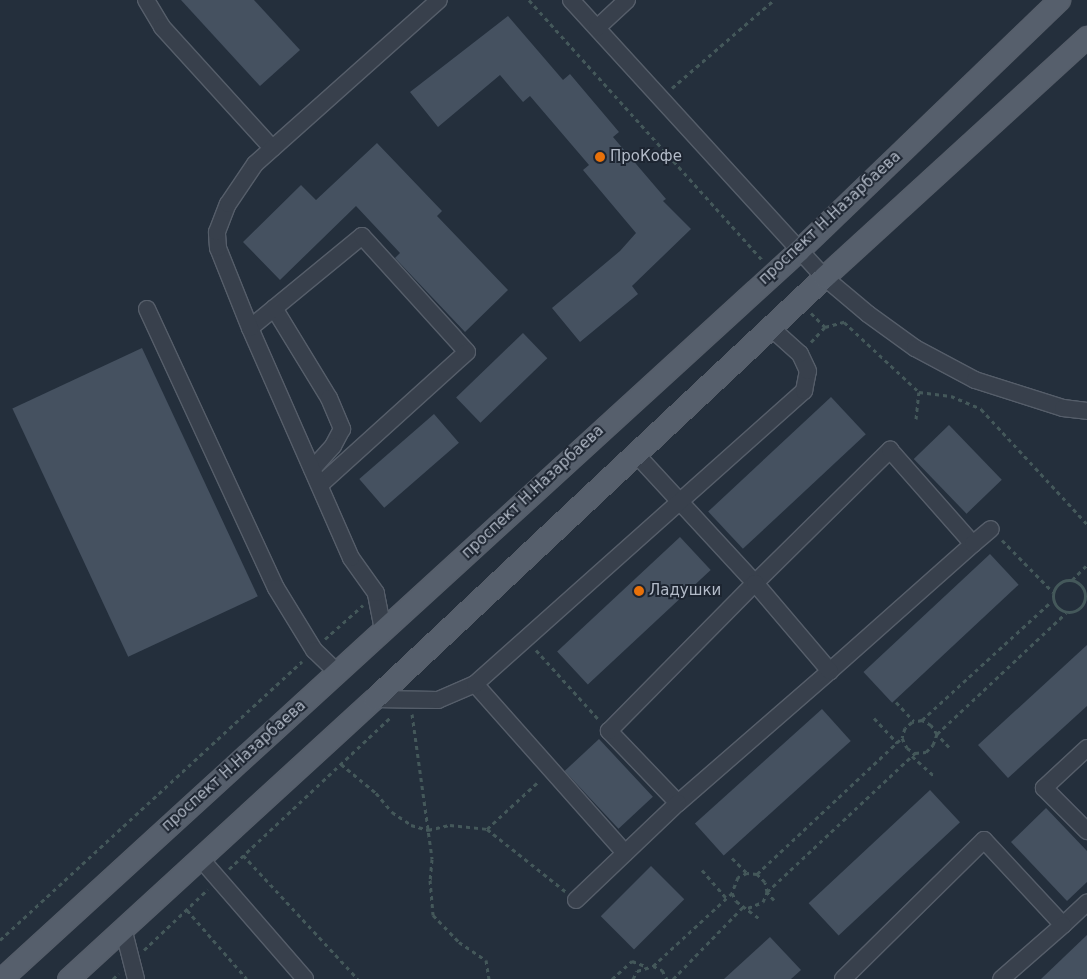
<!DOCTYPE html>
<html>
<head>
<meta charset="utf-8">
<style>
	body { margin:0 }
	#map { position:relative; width:1087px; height:979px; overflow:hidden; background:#242f3c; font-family:"DejaVu Sans",sans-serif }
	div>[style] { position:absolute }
	.building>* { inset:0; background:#455160; transform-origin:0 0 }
	.path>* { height:3px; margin-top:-1.5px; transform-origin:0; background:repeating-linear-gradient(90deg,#44585a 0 4px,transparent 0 8px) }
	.path>.ring { margin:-1.5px; padding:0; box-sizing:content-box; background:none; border:3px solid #44585a; border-radius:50% }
	.roads { filter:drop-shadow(1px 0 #565e6a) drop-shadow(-1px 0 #565e6a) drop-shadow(0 1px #565e6a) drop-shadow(0 -1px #565e6a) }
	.minor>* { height:16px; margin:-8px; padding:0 8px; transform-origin:8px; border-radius:8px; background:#38404c }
	.major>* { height:21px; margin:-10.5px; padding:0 10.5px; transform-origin:10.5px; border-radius:10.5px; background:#565f6c }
	.dots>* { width:14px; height:14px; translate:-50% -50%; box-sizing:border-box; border:2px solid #1d2531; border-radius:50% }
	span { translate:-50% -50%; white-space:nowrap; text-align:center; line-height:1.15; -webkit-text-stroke:4px #1d2531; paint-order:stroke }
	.poi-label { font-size:15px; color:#b3bbc8 }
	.left { translate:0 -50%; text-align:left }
	.street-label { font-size:15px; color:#b3bbc8 }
</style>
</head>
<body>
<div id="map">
	<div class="building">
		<div style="clip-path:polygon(181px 0,254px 0,300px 50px,260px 86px)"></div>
		<div style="clip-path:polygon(508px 16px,563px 80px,570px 74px,619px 132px,613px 137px,666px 199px,663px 201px,691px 229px,632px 286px,638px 294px,580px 342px,552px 308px,620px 251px,636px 233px,583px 170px,589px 165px,530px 96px,523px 102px,500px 75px,438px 127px,410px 92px)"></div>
		<div style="clip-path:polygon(377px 143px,442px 211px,437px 216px,508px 290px,465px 332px,395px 258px,400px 253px,356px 206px,280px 280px,243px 242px,301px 185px,316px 200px)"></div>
		<div style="left:523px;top:333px;width:35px;height:93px;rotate:46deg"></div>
		<div style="left:142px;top:348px;width:274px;height:143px;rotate:65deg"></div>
		<div style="left:831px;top:397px;width:51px;height:168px;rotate:47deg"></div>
		<div style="left:434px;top:414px;width:38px;height:99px;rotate:49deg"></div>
		<div style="left:949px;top:425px;width:76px;height:49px;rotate:46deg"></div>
		<div style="left:680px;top:537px;width:45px;height:168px;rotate:47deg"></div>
		<div style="left:990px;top:554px;width:42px;height:173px;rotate:47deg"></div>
		<div style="clip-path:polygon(1087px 645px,1087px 706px,1008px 778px,978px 745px)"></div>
		<div style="left:822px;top:709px;width:43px;height:171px;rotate:48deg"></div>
		<div style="left:599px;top:739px;width:79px;height:47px;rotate:47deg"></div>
		<div style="left:930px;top:790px;width:44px;height:166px;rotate:47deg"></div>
		<div style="clip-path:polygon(1046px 808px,1087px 851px,1087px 882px,1067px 901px,1011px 842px)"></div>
		<div style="left:651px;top:866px;width:47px;height:71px;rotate:45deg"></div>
		<div style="clip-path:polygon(1087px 935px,1087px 979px,1041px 979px)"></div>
		<div style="clip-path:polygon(770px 937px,801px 970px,791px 979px,724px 979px)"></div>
	</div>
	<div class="path">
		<div style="left:529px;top:0;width:349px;rotate:48.1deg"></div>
		<div style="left:672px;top:88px;width:135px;rotate:-40.8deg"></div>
		<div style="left:811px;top:313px;width:20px;rotate:45deg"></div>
		<div style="left:811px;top:342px;width:21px;rotate:-47deg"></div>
		<div style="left:825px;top:327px;width:20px;rotate:-15deg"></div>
		<div style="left:844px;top:322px;width:103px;rotate:43deg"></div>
		<div style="left:919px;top:392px;width:32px;rotate:7deg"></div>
		<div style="left:951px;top:396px;width:33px;rotate:23deg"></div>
		<div style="left:981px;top:409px;width:156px;rotate:47.3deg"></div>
		<div style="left:916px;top:419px;width:27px;rotate:-84deg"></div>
		<div style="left:1002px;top:540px;width:73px;rotate:45.6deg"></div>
		<div class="ring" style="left:1053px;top:580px;width:29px;height:29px"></div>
		<div style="left:1072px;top:580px;width:21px;rotate:-45deg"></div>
		<div style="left:325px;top:639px;width:51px;rotate:-41.8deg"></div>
		<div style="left:536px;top:650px;width:94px;rotate:48deg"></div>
		<div style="left:896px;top:702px;width:26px;rotate:47deg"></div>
		<div style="left:412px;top:714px;width:146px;rotate:82.1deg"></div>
		<div style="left:432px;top:859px;width:21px;rotate:95deg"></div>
		<div style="left:430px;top:880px;width:35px;rotate:85deg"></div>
		<div style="left:433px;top:915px;width:37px;rotate:46deg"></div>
		<div style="left:459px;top:942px;width:32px;rotate:34deg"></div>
		<div style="left:486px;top:960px;width:19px;rotate:81deg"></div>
		<div style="left:874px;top:718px;width:34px;rotate:47deg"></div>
		<div style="left:922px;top:720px;width:176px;rotate:-42.5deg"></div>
		<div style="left:949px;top:747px;width:18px;rotate:-133deg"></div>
		<div style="left:937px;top:734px;width:11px;rotate:-124deg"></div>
		<div style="left:931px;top:725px;width:10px;rotate:-151deg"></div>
		<div style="left:922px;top:720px;width:10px;rotate:169deg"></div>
		<div style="left:912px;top:722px;width:9px;rotate:139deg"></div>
		<div style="left:905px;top:728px;width:10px;rotate:107deg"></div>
		<div style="left:902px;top:738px;width:11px;rotate:63deg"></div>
		<div style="left:907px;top:748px;width:9px;rotate:32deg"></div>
		<div style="left:915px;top:753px;width:11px;rotate:-5deg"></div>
		<div style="left:926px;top:752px;width:10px;rotate:-45deg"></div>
		<div style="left:933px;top:745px;width:12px;rotate:-70deg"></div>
		<div style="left:937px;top:734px;width:177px;rotate:-43.2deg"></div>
		<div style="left:912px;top:756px;width:30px;rotate:42deg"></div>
		<div style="left:341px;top:764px;width:45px;rotate:39.6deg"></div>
		<div style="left:376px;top:793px;width:25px;rotate:50deg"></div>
		<div style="left:392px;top:812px;width:23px;rotate:34deg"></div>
		<div style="left:411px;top:825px;width:18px;rotate:16deg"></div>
		<div style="left:428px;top:830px;width:23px;rotate:-13deg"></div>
		<div style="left:450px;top:825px;width:37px;rotate:6deg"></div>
		<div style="left:487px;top:829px;width:71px;rotate:-42.7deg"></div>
		<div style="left:487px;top:829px;width:100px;rotate:38.5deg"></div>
		<div style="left:243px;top:855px;width:169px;rotate:47.2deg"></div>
		<div style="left:732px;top:858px;width:21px;rotate:45deg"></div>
		<div style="left:229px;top:869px;width:224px;rotate:-43.2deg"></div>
		<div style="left:702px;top:870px;width:37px;rotate:49deg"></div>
		<div style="left:757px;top:874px;width:199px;rotate:-43.2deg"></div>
		<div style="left:774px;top:900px;width:11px;rotate:-131deg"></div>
		<div style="left:767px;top:892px;width:203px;rotate:-43.2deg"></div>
		<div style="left:748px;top:908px;width:16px;rotate:-22deg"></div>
		<div style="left:763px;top:902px;width:11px;rotate:-68deg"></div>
		<div style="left:767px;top:892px;width:10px;rotate:-101deg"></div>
		<div style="left:765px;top:882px;width:11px;rotate:-135deg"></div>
		<div style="left:757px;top:874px;width:10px;rotate:-174deg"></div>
		<div style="left:747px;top:873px;width:10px;rotate:156deg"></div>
		<div style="left:738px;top:877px;width:17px;rotate:111deg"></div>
		<div style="left:732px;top:893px;width:9px;rotate:63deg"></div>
		<div style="left:736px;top:901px;width:31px;rotate:37deg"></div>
		<div style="left:187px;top:910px;width:91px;rotate:49deg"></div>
		<div style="left:0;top:940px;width:411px;rotate:-42.7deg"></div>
		<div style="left:144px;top:950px;width:88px;rotate:-43.6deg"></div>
		<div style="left:653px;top:966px;width:108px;rotate:-42.7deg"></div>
		<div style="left:113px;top:979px;width:8px;rotate:-45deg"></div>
		<div style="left:612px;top:979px;width:27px;rotate:-42deg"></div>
		<div style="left:632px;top:961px;width:14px;rotate:21deg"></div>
		<div style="left:633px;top:979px;width:9px;rotate:-63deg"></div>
		<div style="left:637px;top:971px;width:17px;rotate:-17deg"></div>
		<div style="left:653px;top:966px;width:10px;rotate:24deg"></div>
		<div style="left:662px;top:970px;width:10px;rotate:61deg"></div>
		<div style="left:673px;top:979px;width:100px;rotate:-45.8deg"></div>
	</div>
	<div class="roads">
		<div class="minor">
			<div style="left:146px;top:0;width:31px;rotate:59deg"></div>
			<div style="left:162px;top:27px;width:164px;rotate:47.7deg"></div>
			<div style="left:571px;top:0;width:375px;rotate:47.6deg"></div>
			<div style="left:824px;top:277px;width:57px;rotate:40.1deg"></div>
			<div style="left:868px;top:314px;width:58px;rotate:35.9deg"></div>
			<div style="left:915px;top:348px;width:68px;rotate:28.1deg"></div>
			<div style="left:975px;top:380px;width:92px;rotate:17.7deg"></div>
			<div style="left:1063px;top:408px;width:24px;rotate:7deg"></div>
			<div style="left:597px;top:28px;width:41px;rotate:-43deg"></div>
			<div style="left:274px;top:308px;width:105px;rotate:58.6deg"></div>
			<div style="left:329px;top:398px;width:34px;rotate:67deg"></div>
			<div style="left:342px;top:429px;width:19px;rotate:118deg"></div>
			<div style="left:333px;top:446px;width:31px;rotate:132deg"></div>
			<div style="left:147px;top:309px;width:307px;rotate:65.2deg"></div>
			<div style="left:276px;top:588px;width:73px;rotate:58.5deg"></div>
			<div style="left:314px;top:650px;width:32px;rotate:44deg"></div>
			<div style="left:250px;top:328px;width:145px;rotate:-39.4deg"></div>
			<div style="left:362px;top:236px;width:156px;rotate:47.8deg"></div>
			<div style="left:467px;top:352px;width:198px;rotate:137.9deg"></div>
			<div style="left:635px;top:453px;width:177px;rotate:47.3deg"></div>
			<div style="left:755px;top:583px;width:190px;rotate:-44.6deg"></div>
			<div style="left:890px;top:450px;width:125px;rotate:48.6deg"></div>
			<div style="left:973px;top:544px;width:191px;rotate:138.4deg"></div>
			<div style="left:830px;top:671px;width:201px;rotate:139deg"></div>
			<div style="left:678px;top:803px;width:100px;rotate:-133.8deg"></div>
			<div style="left:609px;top:731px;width:208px;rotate:-45.4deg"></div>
			<div style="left:755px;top:583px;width:116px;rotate:49.6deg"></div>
			<div style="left:973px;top:544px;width:23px;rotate:-40deg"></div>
			<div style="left:383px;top:630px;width:38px;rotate:-101deg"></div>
			<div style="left:376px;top:593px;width:43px;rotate:-125.5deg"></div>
			<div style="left:351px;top:558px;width:251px;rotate:-113.7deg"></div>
			<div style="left:250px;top:328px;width:86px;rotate:-111.8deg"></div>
			<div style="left:218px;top:248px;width:16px;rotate:-94deg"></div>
			<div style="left:217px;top:232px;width:30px;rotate:-69deg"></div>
			<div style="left:228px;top:204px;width:48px;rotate:-56deg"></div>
			<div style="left:255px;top:164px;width:246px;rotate:-41.7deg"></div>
			<div style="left:475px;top:684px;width:226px;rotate:48.4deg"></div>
			<div style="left:374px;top:699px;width:64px;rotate:0.9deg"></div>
			<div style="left:438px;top:700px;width:40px;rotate:-23.4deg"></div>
			<div style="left:475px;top:684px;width:441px;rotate:-41.7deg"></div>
			<div style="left:804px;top:391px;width:20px;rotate:-79deg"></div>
			<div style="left:808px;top:371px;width:19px;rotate:-115deg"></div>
			<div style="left:800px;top:354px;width:40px;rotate:-138deg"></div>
			<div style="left:1087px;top:748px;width:59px;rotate:137.1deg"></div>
			<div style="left:1044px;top:788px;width:61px;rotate:45deg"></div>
			<div style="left:200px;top:858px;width:160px;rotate:49deg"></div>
			<div style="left:576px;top:900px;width:141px;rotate:-43.6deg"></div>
			<div style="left:1063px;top:925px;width:33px;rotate:-43deg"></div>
			<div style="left:123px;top:928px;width:53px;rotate:75.7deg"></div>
			<div style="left:843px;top:979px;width:198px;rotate:-44.6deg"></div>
			<div style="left:984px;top:840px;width:116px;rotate:47.1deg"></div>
			<div style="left:1063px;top:925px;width:82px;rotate:138.9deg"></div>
		</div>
		<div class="major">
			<div style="left:1px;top:979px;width:1081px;rotate:-42.41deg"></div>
			<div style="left:799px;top:250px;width:361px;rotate:-43.9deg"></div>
			<div style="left:68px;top:979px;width:415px;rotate:-42.5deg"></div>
			<div style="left:374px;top:699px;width:617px;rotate:-43.16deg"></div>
			<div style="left:824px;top:277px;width:356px;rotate:-42.4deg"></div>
		</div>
	</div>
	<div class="dots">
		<div style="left:600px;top:157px;background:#e8710a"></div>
		<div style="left:639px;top:591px;background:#e8710a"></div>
	</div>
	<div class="poi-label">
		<span class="left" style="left:610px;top:157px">ПроКофе</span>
		<span class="left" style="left:649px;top:591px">Ладушки</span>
	</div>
	<div class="street-label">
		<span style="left:830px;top:218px;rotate:-43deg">проспект Н.Назарбаева</span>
		<span style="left:533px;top:492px;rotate:-43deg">проспект Н.Назарбаева</span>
		<span style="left:234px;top:766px;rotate:-42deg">проспект Н.Назарбаева</span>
	</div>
</div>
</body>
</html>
